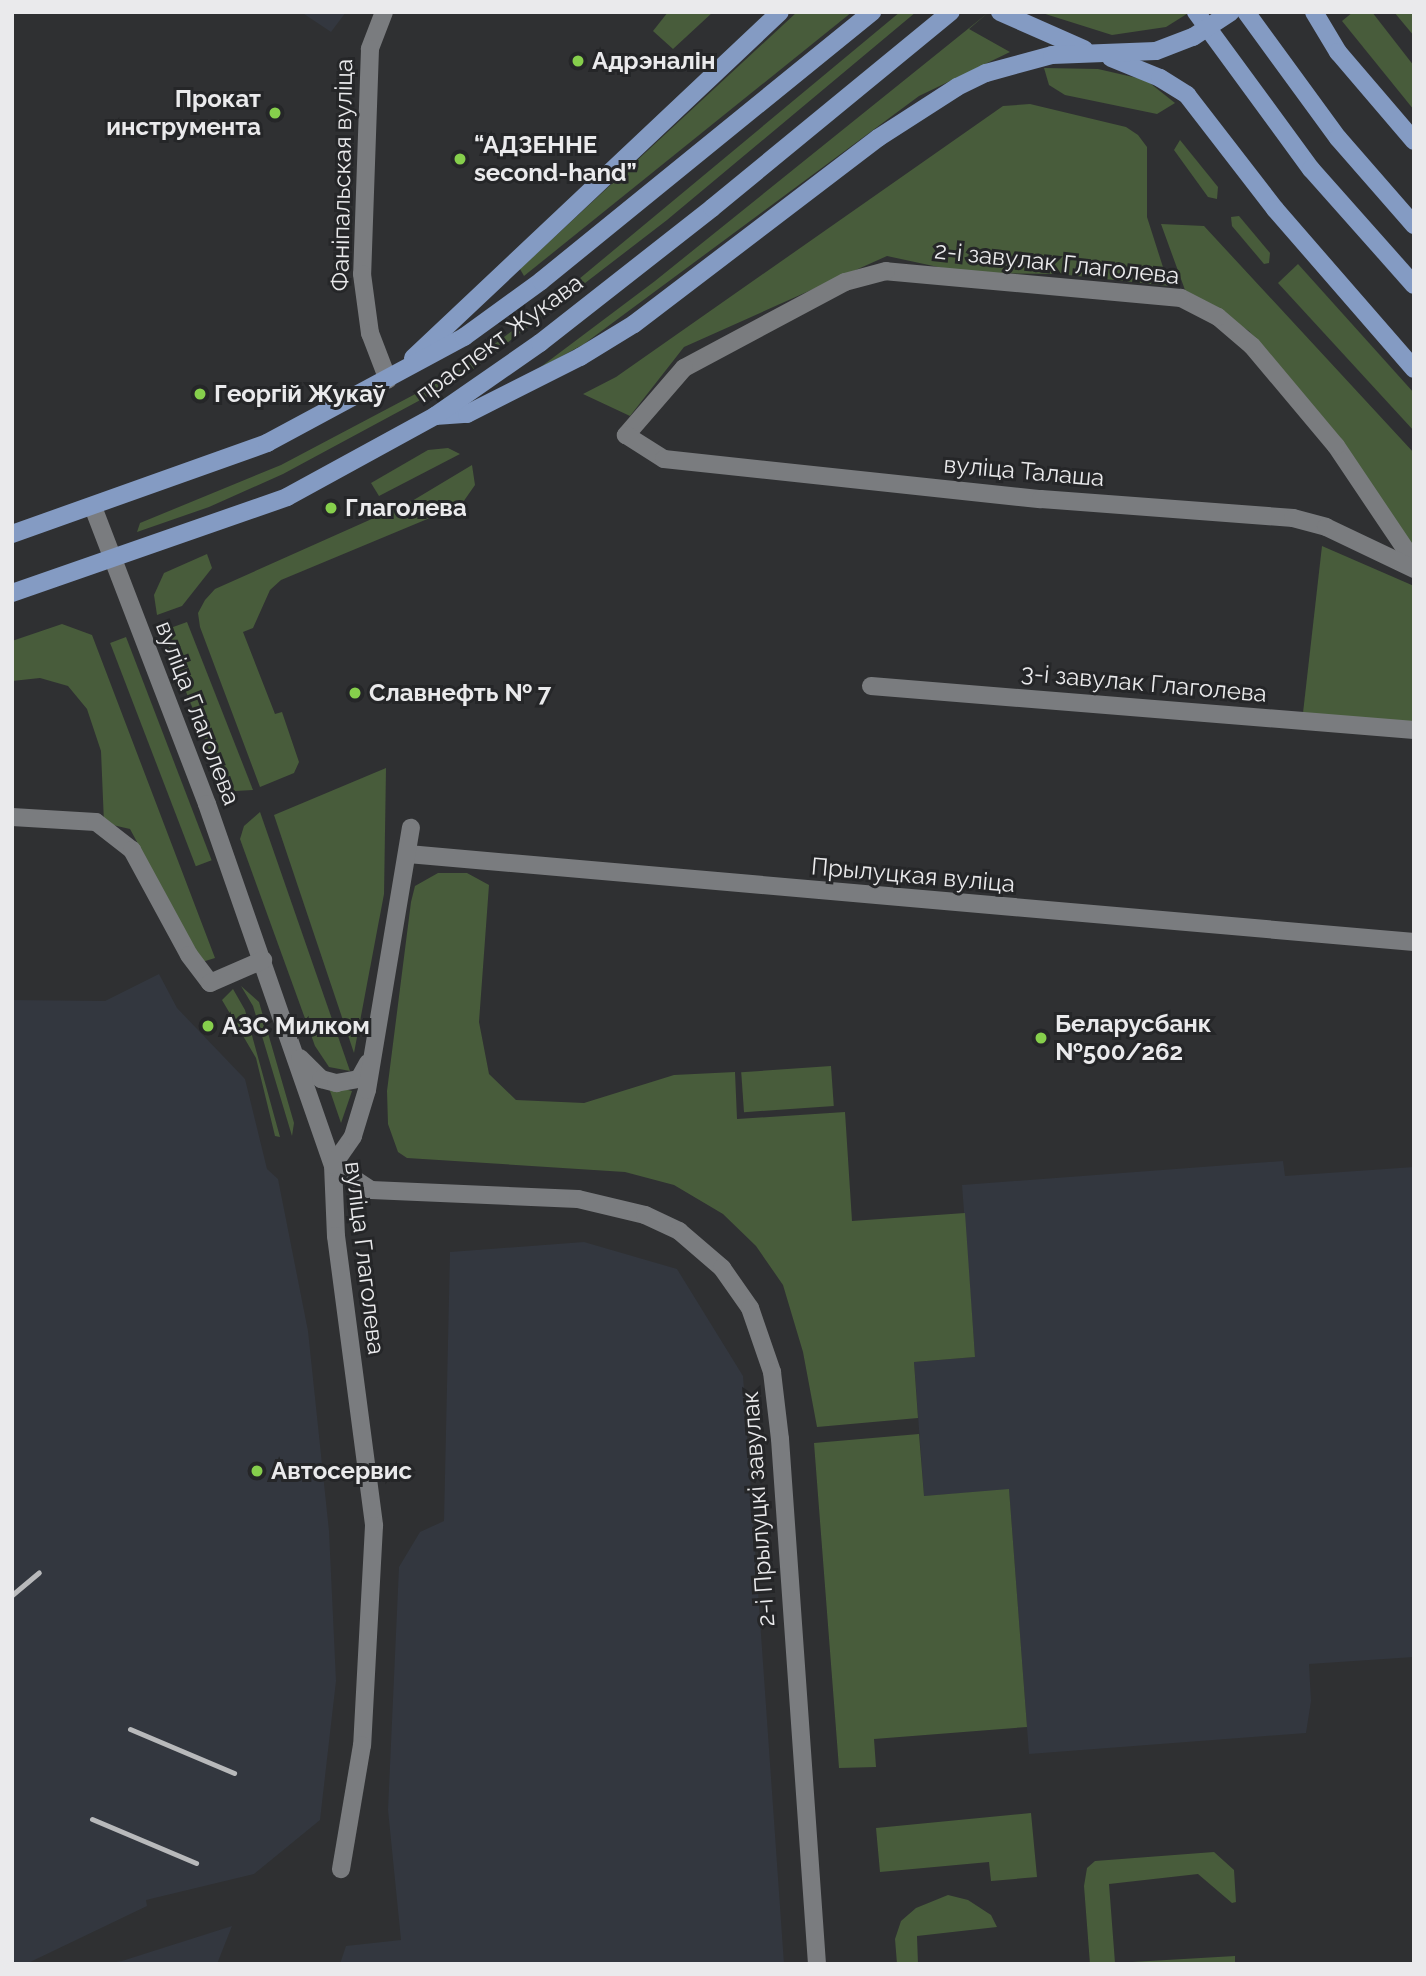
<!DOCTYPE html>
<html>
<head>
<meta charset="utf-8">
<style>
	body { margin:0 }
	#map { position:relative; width:1426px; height:1976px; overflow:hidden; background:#2f3032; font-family:Raleway,sans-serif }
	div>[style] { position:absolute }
	.built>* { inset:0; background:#33373f }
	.green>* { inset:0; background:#485c3b; transform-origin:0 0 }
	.minor>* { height:18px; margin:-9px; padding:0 9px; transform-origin:9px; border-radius:9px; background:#7a7c7f }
	.major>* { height:18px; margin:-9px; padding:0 9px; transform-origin:9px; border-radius:9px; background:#849bc3 }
	.rail>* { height:5px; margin:-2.5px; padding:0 2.5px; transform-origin:2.5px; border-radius:2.5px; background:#b8b9bb }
	.dots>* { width:19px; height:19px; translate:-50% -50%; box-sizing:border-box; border:4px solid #252628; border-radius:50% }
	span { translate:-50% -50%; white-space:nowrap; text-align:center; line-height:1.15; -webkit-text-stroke:6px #252628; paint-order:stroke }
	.poi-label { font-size:24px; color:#eaeaec; font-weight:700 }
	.left { translate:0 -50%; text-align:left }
	.right { translate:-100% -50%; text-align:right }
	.street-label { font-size:24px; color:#eaeaec }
	.frame { position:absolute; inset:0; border:14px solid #eaeaec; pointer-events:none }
</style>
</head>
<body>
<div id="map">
	<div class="built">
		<div style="clip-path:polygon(301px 12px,346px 12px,331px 32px)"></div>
		<div style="clip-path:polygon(159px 974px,177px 1008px,245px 1079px,267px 1169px,278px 1179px,308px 1331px,329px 1531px,336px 1681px,320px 1820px,254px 1874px,146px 1900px,147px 1906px,26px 1964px,12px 1964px,12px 1000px,105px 1001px)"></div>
		<div style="clip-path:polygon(1283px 1161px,1285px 1176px,1414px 1167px,1414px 1657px,1309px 1664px,1311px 1701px,1306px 1733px,1029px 1754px,1009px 1490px,924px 1496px,914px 1362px,975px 1357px,962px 1185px)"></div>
		<div style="clip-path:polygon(584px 1242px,677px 1269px,743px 1376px,784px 1964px,340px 1964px,346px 1946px,401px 1940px,388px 1810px,399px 1567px,420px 1532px,444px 1521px,450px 1252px)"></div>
		<div style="clip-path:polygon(232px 1926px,217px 1964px,103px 1964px,122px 1961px)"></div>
	</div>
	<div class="green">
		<div style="clip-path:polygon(668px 12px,713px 12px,673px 49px,653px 31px)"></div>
		<div style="clip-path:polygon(797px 12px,852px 12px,524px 276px,520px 269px)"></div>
		<div style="clip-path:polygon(900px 12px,916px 12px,667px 220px,463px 377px,283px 474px,209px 507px,137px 532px,140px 523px,281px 465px,457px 372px,555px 299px)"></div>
		<div style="clip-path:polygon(989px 12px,969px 29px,1010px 52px,919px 96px,584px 344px,538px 369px,655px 281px)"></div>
		<div style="clip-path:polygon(1039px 12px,1190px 12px,1166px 27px,1112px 35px)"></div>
		<div style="clip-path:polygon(1353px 12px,1372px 12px,1414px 66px,1414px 110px,1342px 21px)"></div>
		<div style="clip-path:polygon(1394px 12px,1414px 12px,1414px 36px)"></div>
		<div style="clip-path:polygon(1044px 68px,1098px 69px,1146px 80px,1175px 103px,1157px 114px,1065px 95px,1049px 85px)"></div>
		<div style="clip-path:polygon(1030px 104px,1126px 127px,1138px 135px,1147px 147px,1147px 217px,1169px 286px,1059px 274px,966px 273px,887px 256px,684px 347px,630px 416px,583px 394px,616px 377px,1003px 106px)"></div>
		<div style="clip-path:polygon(1180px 140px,1218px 187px,1217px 199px,1208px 197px,1174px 150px)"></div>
		<div style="clip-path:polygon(1239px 216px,1270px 253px,1269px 263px,1264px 264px,1232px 226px,1231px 217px)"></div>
		<div style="clip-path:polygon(1161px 224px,1204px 226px,1414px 453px,1414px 548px,1357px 463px,1249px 331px,1185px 290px)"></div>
		<div style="clip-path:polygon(1298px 264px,1414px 393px,1414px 431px,1278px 283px)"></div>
		<div style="clip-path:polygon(448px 448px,460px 454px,379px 496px,371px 483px,428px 450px)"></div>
		<div style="clip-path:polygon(472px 465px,475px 485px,461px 505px,281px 580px,270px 590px,253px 628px,243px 632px,275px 714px,282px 712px,299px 762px,294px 773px,260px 787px,200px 627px,198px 613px,205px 600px,215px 589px,412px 501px)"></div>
		<div style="clip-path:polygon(1322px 546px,1414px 586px,1414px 723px,1303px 713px)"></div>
		<div style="clip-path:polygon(207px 554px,212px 568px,182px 606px,157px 615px,154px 595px,164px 573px)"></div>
		<div style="clip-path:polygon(187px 622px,253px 790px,235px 791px,219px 775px,162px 631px)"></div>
		<div style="clip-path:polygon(62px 624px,92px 635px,215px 958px,202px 962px,130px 829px,104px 823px,101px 751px,87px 709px,68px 686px,40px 678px,12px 681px,12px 641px)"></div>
		<div style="left:126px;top:637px;width:239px;height:17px;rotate:69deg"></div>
		<div style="clip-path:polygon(386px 768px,384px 894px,354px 1053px,274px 815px)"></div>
		<div style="clip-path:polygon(260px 812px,350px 1071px,329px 1067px,315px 1046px,240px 839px,244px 826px)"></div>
		<div style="clip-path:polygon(438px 873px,467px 873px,489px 885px,479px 1022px,489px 1074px,516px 1100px,584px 1103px,674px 1075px,735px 1072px,737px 1119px,845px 1112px,852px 1221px,965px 1213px,975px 1357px,914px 1362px,918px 1418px,817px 1427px,803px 1352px,783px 1285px,756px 1246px,723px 1214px,674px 1185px,625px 1172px,407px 1158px,398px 1152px,388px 1124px,387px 1091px,411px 902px,415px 886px)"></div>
		<div style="clip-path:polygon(241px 986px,259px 1002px,294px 1123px,292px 1136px,253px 1006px)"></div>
		<div style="clip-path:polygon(233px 989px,245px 1010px,280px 1137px,275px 1136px,256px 1058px,222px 1000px)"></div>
		<div style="left:831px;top:1066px;width:40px;height:90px;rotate:86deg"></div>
		<div style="clip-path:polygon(328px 1085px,352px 1091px,341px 1123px)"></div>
		<div style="clip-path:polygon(919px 1434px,924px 1496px,1009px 1489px,1027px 1727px,874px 1739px,876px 1767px,839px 1768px,814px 1443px)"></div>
		<div style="clip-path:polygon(1031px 1813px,1037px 1877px,991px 1881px,989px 1862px,880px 1872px,876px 1828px)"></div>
		<div style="clip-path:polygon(1214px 1852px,1234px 1870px,1236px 1902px,1232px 1903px,1198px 1874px,1109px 1884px,1115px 1963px,1235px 1956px,1235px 1964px,1090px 1964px,1084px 1886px,1087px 1868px,1095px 1861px)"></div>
		<div style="clip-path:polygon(948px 1895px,968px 1900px,991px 1915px,997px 1927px,917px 1936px,918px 1964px,897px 1964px,895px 1939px,901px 1921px,916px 1908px)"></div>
	</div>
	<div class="minor">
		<div style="left:384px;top:12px;width:40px;rotate:111deg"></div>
		<div style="left:370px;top:49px;width:225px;rotate:92deg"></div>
		<div style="left:362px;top:274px;width:60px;rotate:82.3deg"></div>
		<div style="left:370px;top:333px;width:50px;rotate:69deg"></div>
		<div style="left:93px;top:507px;width:318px;rotate:69deg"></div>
		<div style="left:207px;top:804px;width:382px;rotate:70.8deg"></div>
		<div style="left:333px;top:1165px;width:71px;rotate:87.6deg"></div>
		<div style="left:336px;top:1236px;width:292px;rotate:82.5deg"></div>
		<div style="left:374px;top:1526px;width:219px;rotate:93.1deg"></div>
		<div style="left:362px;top:1745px;width:126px;rotate:99.6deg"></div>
		<div style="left:1414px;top:562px;width:140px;rotate:-123.9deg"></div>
		<div style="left:1336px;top:446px;width:131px;rotate:-130deg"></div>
		<div style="left:1252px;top:346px;width:45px;rotate:-139.5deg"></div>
		<div style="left:1218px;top:317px;width:42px;rotate:-152.8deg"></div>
		<div style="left:1181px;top:298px;width:296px;rotate:-174.8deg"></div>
		<div style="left:886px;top:271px;width:42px;rotate:165deg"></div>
		<div style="left:845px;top:282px;width:183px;rotate:151.9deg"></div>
		<div style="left:684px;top:368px;width:89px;rotate:130.9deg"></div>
		<div style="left:626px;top:435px;width:45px;rotate:32.3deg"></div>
		<div style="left:664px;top:459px;width:379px;rotate:6.1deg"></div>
		<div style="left:1041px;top:499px;width:253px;rotate:4.3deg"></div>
		<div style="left:1293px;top:518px;width:34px;rotate:15deg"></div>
		<div style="left:1326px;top:527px;width:98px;rotate:25.5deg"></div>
		<div style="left:871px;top:686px;width:545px;rotate:4.63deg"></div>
		<div style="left:12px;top:817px;width:84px;rotate:3.4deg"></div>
		<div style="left:96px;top:822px;width:46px;rotate:37.9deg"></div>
		<div style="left:132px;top:850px;width:119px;rotate:61.5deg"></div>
		<div style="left:189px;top:955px;width:35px;rotate:53deg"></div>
		<div style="left:210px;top:983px;width:58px;rotate:-23.5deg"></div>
		<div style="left:408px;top:854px;width:1010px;rotate:5deg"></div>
		<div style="left:300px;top:1058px;width:30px;rotate:45deg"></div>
		<div style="left:321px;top:1079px;width:16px;rotate:15deg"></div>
		<div style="left:336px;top:1083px;width:23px;rotate:-10deg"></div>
		<div style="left:359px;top:1079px;width:18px;rotate:-61deg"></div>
		<div style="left:333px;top:1165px;width:45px;rotate:33.3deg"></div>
		<div style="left:371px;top:1190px;width:207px;rotate:2.5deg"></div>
		<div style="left:578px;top:1199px;width:69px;rotate:13.4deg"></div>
		<div style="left:645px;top:1215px;width:38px;rotate:25deg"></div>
		<div style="left:679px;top:1231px;width:57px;rotate:40.7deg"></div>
		<div style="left:722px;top:1268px;width:49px;rotate:55deg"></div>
		<div style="left:750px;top:1308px;width:68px;rotate:71deg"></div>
		<div style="left:772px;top:1372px;width:67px;rotate:83.2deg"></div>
		<div style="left:780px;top:1439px;width:526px;rotate:85.97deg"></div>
		<div style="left:333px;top:1165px;width:35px;rotate:-55deg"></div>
		<div style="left:353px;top:1136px;width:48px;rotate:-73.1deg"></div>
		<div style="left:367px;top:1090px;width:266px;rotate:-80.5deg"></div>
	</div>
	<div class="major">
		<div style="left:1000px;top:12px;width:92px;rotate:23.8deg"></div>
		<div style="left:1196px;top:12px;width:195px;rotate:53.8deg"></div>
		<div style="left:1311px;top:169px;width:155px;rotate:48.4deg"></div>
		<div style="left:1246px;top:12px;width:156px;rotate:53.9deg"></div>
		<div style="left:1338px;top:138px;width:116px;rotate:48.9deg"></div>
		<div style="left:1314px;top:12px;width:47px;rotate:59deg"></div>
		<div style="left:1338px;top:52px;width:117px;rotate:49.5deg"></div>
		<div style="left:1111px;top:58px;width:53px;rotate:22.2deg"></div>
		<div style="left:1160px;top:78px;width:32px;rotate:32deg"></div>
		<div style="left:1187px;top:95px;width:144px;rotate:52.3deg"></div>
		<div style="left:1275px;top:209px;width:212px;rotate:49deg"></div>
		<div style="left:413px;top:358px;width:504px;rotate:-43.31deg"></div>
		<div style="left:435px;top:416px;width:32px;rotate:-4deg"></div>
		<div style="left:467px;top:414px;width:127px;rotate:-26.8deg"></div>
		<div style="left:580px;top:357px;width:63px;rotate:-31.4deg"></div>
		<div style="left:634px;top:324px;width:307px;rotate:-37.3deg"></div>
		<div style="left:878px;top:138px;width:94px;rotate:-32.8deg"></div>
		<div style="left:957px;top:87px;width:32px;rotate:-26deg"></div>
		<div style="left:986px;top:73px;width:68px;rotate:-15.3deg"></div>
		<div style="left:1052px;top:55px;width:104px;rotate:-2.2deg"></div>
		<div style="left:1156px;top:51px;width:40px;rotate:-21deg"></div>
		<div style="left:1193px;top:37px;width:45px;rotate:-33.3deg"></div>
		<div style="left:12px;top:534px;width:271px;rotate:-19.6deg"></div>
		<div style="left:267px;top:443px;width:224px;rotate:-28.3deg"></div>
		<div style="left:464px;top:337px;width:95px;rotate:-36deg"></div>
		<div style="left:541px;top:281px;width:427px;rotate:-39.1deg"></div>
		<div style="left:12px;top:593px;width:291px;rotate:-19.2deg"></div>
		<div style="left:287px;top:497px;width:169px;rotate:-28.7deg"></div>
		<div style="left:435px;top:416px;width:128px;rotate:-34.8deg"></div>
		<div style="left:540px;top:343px;width:219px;rotate:-38.1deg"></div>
		<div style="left:712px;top:208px;width:309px;rotate:-39.4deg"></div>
	</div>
	<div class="rail">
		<div style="left:12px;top:1595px;width:35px;rotate:-40deg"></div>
		<div style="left:130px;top:1729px;width:113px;rotate:22.9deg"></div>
		<div style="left:92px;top:1819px;width:113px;rotate:22.9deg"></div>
	</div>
	<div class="dots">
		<div style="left:578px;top:61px;background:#86cf4c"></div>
		<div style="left:275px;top:113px;background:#86cf4c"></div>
		<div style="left:460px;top:159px;background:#86cf4c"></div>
		<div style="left:200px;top:394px;background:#86cf4c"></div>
		<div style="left:331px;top:508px;background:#86cf4c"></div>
		<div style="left:355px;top:693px;background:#86cf4c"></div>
		<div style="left:208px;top:1026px;background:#86cf4c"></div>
		<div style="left:1041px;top:1038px;background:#86cf4c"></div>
		<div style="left:257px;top:1471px;background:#86cf4c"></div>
	</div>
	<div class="poi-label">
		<span class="left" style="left:592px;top:61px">Адрэналін</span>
		<span class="right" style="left:261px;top:113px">Прокат<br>инструмента</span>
		<span class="left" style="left:474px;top:159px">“АДЗЕННЕ<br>second-hand”</span>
		<span class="left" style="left:214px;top:394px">Георгій Жукаў</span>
		<span class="left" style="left:345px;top:508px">Глаголева</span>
		<span class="left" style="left:369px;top:693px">Славнефть № 7</span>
		<span class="left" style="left:1055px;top:1038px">Беларусбанк<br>№500/262</span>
		<span class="left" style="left:222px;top:1026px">АЗС Милком</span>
		<span class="left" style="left:271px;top:1471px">Автосервис</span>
	</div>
	<div class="street-label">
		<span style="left:342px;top:175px;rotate:-89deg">Фаніпальская вуліца</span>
		<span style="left:1057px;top:263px;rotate:6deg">2-і завулак Глаголева</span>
		<span style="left:499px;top:338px;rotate:-36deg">праспект Жукава</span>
		<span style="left:1024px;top:471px;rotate:5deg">вуліца Талаша</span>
		<span style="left:1144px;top:683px;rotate:5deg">3-і завулак Глаголева</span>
		<span style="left:198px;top:713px;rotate:69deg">вуліца Глаголева</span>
		<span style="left:913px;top:875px;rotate:5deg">Прылуцкая вуліца</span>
		<span style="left:365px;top:1258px;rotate:83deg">вуліца Глаголева</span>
		<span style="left:758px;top:1509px;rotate:-94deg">2-і Прылуцкі завулак</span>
	</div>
	<div class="frame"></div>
</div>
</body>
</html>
